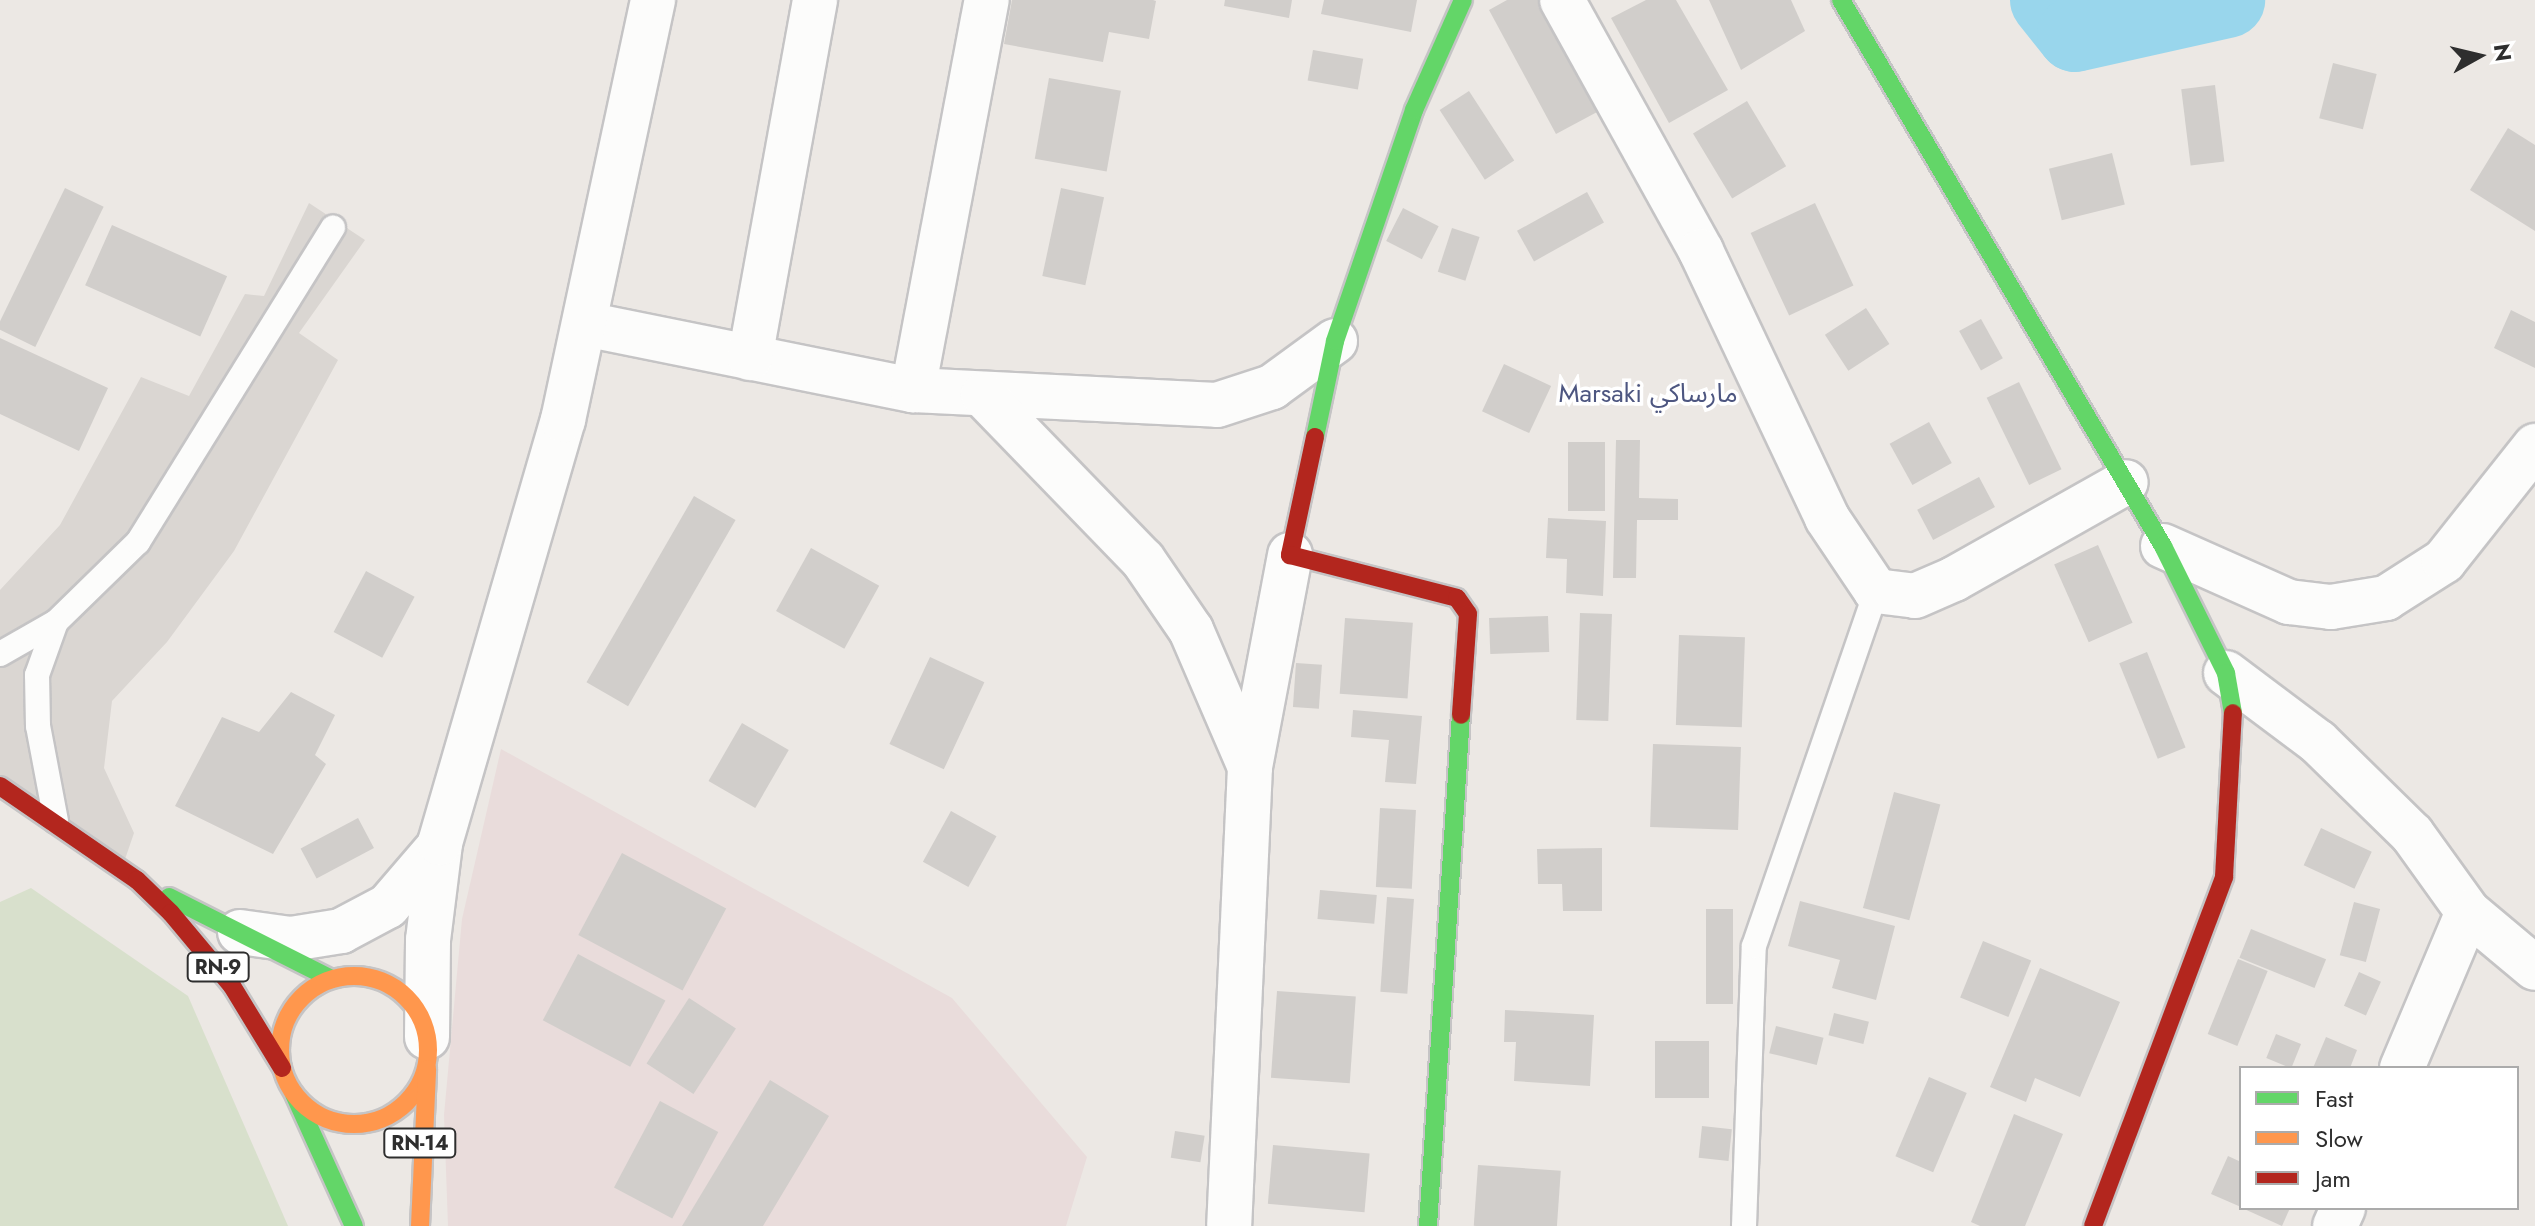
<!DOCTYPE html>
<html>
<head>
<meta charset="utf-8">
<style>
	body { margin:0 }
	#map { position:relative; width:2535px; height:1226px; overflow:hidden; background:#ece8e4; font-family:Jost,"Noto Sans Arabic",sans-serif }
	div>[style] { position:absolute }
	.medical>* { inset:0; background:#e9dcdb }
	.cemetery>* { inset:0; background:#d8e0cc }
	.plaza>* { inset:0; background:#dad6d2 }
	.river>* { height:76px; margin:-38px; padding:0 38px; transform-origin:38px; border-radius:38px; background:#99d6ec }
	.building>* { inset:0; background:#d1cecb; transform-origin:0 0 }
	.roads { filter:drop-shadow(2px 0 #c5c4c5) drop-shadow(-2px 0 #c5c4c5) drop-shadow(0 2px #c5c4c5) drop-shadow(0 -2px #c5c4c5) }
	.lane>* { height:24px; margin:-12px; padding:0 12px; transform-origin:12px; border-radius:12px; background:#fcfcfb }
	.street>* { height:44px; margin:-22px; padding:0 22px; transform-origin:22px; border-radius:22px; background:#fcfcfb }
	.fast>* { height:18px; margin:-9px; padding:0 9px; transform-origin:9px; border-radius:9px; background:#63d668 }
	.slow>* { height:18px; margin:-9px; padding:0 9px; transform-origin:9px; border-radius:9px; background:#ff974d }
	.slow>.ring { margin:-9px; padding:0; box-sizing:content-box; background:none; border:18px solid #ff974d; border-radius:50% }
	.jam>* { height:18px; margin:-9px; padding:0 9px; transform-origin:9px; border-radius:9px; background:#b3261e }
	span { translate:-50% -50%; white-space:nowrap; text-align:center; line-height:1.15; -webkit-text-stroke:7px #fff; paint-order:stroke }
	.shield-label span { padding:2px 6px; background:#fff; border:2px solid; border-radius:6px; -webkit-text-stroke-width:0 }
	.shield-label { font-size:20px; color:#2e2e2e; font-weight:700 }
	.quarter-label { font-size:26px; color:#4d5680 }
	.legend { position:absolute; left:2239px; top:1066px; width:280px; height:144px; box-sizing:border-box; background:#fff; border:2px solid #ababab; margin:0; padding:10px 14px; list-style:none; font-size:24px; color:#2e2e2e }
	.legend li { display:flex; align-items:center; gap:16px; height:40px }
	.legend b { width:40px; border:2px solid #ababab }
	.north { position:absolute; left:2439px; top:16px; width:80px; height:80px; -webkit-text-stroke:6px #fff; paint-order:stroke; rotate:82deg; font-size:22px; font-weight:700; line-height:32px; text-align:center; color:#2e2e2e }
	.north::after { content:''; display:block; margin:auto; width:28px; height:36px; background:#2e2e2e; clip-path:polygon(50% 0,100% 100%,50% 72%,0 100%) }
</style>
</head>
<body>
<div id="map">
	<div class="medical">
		<div style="clip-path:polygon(501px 749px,952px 998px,1087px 1157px,1066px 1226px,448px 1226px,444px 1115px,462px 919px)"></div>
	</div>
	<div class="cemetery">
		<div style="clip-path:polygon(31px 888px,188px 996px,288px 1226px,0 1226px,0 902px)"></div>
	</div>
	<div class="plaza">
		<div style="clip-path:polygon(309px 203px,365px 240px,299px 333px,338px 360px,234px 551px,167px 642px,112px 701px,104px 768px,134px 833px,123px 865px,0 784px,0 590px,60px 525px,141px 377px,189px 396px,245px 294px,264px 296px)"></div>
	</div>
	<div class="river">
		<div style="left:2048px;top:0;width:43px;rotate:51.5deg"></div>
		<div style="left:2075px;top:34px;width:156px;rotate:-12.6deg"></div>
	</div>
	<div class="building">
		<div style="clip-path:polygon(1012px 0,1153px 0,1156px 1px,1149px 39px,1109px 32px,1103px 62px,1004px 44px)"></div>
		<div style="clip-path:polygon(1225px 0,1292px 0,1289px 18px,1224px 6px)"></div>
		<div style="clip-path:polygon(1324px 0,1417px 0,1411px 32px,1321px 14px)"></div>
		<div style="clip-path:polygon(1507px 0,1539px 0,1599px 111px,1556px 134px,1489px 10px)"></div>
		<div style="clip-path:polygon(1646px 0,1676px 0,1728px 90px,1669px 123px,1611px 18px)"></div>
		<div style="clip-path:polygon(1709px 0,1791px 0,1805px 31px,1741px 70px)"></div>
		<div style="left:1313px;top:50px;width:51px;height:31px;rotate:10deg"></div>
		<div style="left:2333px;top:63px;width:45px;height:57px;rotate:14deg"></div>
		<div style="left:1049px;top:78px;width:73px;height:82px;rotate:10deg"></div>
		<div style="left:2215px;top:85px;width:77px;height:34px;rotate:83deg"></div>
		<div style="left:1469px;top:91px;width:83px;height:35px;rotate:57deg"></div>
		<div style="left:1747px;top:101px;width:76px;height:63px;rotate:59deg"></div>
		<div style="clip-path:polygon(2508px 128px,2535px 145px,2535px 231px,2470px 190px)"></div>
		<div style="left:2112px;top:153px;width:53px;height:65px;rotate:76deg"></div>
		<div style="left:65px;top:188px;width:43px;height:156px;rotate:26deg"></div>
		<div style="left:1061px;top:188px;width:44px;height:90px;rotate:12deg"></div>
		<div style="left:1587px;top:192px;width:35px;height:80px;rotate:61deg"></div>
		<div style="left:1815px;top:203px;width:91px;height:71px;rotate:65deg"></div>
		<div style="left:1403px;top:208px;width:40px;height:37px;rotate:27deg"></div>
		<div style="left:112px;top:225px;width:126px;height:66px;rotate:24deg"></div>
		<div style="left:1452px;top:228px;width:29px;height:46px;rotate:18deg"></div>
		<div style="left:1866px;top:308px;width:43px;height:49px;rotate:57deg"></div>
		<div style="clip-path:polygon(2511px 310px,2535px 322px,2535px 368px,2494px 348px)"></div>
		<div style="left:1981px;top:319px;width:45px;height:25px;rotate:61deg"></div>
		<div style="clip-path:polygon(0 338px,108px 388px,79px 451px,0 414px)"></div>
		<div style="left:1504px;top:364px;width:52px;height:52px;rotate:25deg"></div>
		<div style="left:2019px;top:382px;width:97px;height:36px;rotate:64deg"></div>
		<div style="left:1929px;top:422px;width:47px;height:45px;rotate:61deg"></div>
		<div style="clip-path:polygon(1616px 440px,1640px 440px,1639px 498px,1678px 499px,1678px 520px,1637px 520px,1636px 578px,1613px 578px)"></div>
		<div style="left:1568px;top:442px;width:37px;height:69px"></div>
		<div style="left:1979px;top:477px;width:34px;height:70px;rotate:62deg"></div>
		<div style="left:694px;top:496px;width:48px;height:215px;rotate:30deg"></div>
		<div style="clip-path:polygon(1548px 518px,1606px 521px,1603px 596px,1566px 593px,1567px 559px,1546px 558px)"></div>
		<div style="left:2098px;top:545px;width:85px;height:48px;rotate:66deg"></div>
		<div style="left:811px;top:548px;width:78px;height:72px;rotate:29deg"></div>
		<div style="left:366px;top:571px;width:55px;height:69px;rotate:28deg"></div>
		<div style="left:1580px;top:613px;width:32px;height:107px;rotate:2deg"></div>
		<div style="left:1548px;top:616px;width:36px;height:59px;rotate:88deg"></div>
		<div style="left:1345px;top:618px;width:68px;height:76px;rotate:4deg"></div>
		<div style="left:1679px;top:635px;width:66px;height:90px;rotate:2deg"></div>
		<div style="left:2147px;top:652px;width:103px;height:30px;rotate:68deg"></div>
		<div style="left:930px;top:657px;width:60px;height:96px;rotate:25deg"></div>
		<div style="left:1296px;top:663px;width:26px;height:44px;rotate:4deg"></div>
		<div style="clip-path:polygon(291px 692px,335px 715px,315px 755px,326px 764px,273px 854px,175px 806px,222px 717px,259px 732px)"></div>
		<div style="clip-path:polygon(1353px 710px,1422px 716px,1416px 784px,1385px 782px,1389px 740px,1351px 737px)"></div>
		<div style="left:742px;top:723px;width:54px;height:67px;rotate:30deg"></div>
		<div style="left:1653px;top:744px;width:88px;height:83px;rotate:2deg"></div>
		<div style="left:1894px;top:792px;width:48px;height:120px;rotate:15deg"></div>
		<div style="left:1380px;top:808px;width:36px;height:79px;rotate:3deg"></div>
		<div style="left:951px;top:811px;width:52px;height:58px;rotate:29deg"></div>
		<div style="left:358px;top:818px;width:34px;height:65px;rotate:62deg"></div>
		<div style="left:2321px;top:828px;width:56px;height:41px;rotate:25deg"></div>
		<div style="clip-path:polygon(1602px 848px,1602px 911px,1563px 911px,1562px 884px,1538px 884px,1537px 849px)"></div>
		<div style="left:622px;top:853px;width:118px;height:93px;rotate:28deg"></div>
		<div style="left:1320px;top:890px;width:57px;height:29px;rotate:5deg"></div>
		<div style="left:1387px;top:897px;width:27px;height:95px;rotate:4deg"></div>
		<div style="clip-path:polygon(1800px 901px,1895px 926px,1876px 1000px,1832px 988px,1840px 960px,1788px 946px)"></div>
		<div style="left:2354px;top:902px;width:27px;height:55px;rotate:15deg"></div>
		<div style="left:1706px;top:909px;width:27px;height:95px"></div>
		<div style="left:2251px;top:929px;width:81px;height:31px;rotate:22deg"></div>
		<div style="left:1983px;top:941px;width:52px;height:61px;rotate:22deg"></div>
		<div style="left:578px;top:954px;width:99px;height:75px;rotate:28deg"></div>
		<div style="left:2238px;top:959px;width:32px;height:81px;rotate:22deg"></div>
		<div style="clip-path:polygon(2040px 968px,2120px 1002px,2080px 1097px,2035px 1078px,2026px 1102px,1990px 1087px)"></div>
		<div style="left:2359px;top:972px;width:24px;height:37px;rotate:24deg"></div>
		<div style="left:1277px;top:991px;width:79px;height:87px;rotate:4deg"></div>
		<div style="left:689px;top:998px;width:56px;height:78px;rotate:33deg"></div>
		<div style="clip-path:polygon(1505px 1010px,1594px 1015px,1590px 1086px,1514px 1081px,1516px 1042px,1504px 1042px)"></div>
		<div style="left:1834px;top:1013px;width:36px;height:23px;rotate:14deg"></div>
		<div style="left:1776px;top:1026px;width:49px;height:28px;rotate:14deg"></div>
		<div style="left:2276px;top:1034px;width:27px;height:26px;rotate:22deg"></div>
		<div style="clip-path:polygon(2326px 1037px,2357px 1050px,2350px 1068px,2313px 1068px)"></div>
		<div style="left:1655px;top:1041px;width:54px;height:57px"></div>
		<div style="left:1929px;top:1077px;width:41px;height:86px;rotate:23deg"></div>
		<div style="clip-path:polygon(770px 1080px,829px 1116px,763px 1226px,682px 1226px)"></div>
		<div style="left:660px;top:1101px;width:66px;height:98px;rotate:28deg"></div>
		<div style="clip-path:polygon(2014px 1114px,2063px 1134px,2025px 1226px,1980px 1226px,1971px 1222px)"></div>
		<div style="left:1702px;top:1126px;width:30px;height:32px;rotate:6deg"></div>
		<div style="left:1175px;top:1131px;width:30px;height:27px;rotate:9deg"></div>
		<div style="left:1273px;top:1145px;width:97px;height:59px;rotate:5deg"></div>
		<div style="clip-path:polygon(2228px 1156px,2241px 1162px,2241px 1207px,2211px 1194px)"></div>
		<div style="left:1478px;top:1165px;width:83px;height:61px;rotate:4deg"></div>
		<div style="clip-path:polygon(2242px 1208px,2290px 1208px,2282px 1226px)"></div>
	</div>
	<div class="roads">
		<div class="lane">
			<div style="left:0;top:654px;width:64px;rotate:-29.7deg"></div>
			<div style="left:56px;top:622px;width:115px;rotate:-44.3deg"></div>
			<div style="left:138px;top:542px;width:370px;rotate:-58.2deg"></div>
			<div style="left:56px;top:821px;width:97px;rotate:-100.7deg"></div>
			<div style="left:38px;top:726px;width:51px;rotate:-91.1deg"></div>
			<div style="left:37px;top:675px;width:56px;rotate:-70.3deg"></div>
			<div style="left:1744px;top:1226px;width:280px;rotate:-88deg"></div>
			<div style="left:1754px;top:946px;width:375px;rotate:-71deg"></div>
		</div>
		<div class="street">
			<div style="left:1562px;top:0;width:287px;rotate:61deg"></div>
			<div style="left:1701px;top:251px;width:295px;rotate:64.7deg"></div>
			<div style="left:1827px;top:518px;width:88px;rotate:56.1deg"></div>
			<div style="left:1876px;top:591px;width:39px;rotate:7deg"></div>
			<div style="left:1915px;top:596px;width:43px;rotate:-23.6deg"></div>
			<div style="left:1954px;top:579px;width:197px;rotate:-29.4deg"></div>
			<div style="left:585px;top:324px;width:335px;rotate:11.4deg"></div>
			<div style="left:913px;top:390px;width:397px;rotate:-79.3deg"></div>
			<div style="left:750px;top:358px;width:364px;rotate:-79.7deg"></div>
			<div style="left:913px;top:390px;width:304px;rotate:2.8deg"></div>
			<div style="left:1217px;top:405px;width:58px;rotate:-18.1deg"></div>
			<div style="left:1272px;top:387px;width:78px;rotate:-36.1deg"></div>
			<div style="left:983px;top:395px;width:230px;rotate:45.9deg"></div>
			<div style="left:1143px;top:560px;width:85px;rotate:55.6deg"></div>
			<div style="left:1191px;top:630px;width:149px;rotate:66.7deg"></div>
			<div style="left:1250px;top:767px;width:459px;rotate:92.6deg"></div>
			<div style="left:2163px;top:546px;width:138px;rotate:24deg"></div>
			<div style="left:2289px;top:602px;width:42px;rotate:6.8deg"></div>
			<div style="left:2331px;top:607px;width:56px;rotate:-9.3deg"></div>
			<div style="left:2386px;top:598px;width:69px;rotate:-32.5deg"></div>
			<div style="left:2444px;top:561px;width:147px;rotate:-51.6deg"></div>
			<div style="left:2226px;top:673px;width:115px;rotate:36.9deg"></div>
			<div style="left:2318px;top:742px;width:132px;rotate:44.4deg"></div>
			<div style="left:2412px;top:834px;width:96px;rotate:54.3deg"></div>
			<div style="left:2468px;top:912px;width:87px;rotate:39.9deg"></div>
			<div style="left:1250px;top:767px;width:216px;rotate:-79.3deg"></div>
			<div style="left:240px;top:932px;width:51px;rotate:7.8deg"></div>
			<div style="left:291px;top:939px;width:51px;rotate:-9.1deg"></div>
			<div style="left:341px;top:931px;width:53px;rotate:-28deg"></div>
			<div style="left:388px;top:906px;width:75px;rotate:-49.3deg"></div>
			<div style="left:427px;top:1037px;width:97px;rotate:-89.4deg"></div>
			<div style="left:428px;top:940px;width:98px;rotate:-82.9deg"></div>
			<div style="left:440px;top:843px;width:441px;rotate:-73.8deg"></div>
			<div style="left:563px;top:420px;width:430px;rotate:-77.9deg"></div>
			<div style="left:2402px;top:1068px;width:169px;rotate:-67.1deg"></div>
			<div style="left:2335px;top:1226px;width:20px;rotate:-66deg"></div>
		</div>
		<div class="fast">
			<div style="left:1841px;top:0;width:634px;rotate:59.47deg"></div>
			<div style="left:2163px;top:546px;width:142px;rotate:63.6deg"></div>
			<div style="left:2226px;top:673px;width:41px;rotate:80.1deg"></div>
			<div style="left:1315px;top:437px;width:98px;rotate:-78.2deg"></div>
			<div style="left:1335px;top:341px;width:244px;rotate:-71.1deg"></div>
			<div style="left:1414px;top:110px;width:120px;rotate:-66deg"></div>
			<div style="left:169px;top:897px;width:182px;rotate:26.8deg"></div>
			<div style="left:294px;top:1094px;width:145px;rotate:65.6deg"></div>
			<div style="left:1428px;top:1226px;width:512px;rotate:-86.31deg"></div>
		</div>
		<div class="slow">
			<div class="ring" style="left:280px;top:976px;width:130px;height:130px"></div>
			<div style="left:420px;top:1226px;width:157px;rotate:-87.4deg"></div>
		</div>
		<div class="jam">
			<div style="left:1315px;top:437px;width:121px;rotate:102deg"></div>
			<div style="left:1290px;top:555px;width:172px;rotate:14.4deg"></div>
			<div style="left:1457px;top:598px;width:19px;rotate:55deg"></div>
			<div style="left:1468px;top:614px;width:101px;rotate:94deg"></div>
			<div style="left:0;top:786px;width:166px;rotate:34.5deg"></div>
			<div style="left:137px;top:880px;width:47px;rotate:44.1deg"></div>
			<div style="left:171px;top:913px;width:95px;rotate:50.1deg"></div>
			<div style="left:232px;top:986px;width:96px;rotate:58.6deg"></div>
			<div style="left:2093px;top:1226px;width:373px;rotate:-69.4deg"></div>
			<div style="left:2224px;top:877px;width:164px;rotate:-86.9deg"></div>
		</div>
	</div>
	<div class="shield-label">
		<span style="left:218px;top:967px">RN-9</span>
		<span style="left:420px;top:1143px">RN-14</span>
	</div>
	<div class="quarter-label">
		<span style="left:1648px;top:394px">Marsaki مارساكي</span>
	</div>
	<ul class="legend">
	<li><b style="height:10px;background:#63d668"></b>Fast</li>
	<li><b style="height:10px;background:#ff974d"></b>Slow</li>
	<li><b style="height:10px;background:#b3261e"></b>Jam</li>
	</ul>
	<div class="north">N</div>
</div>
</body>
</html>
